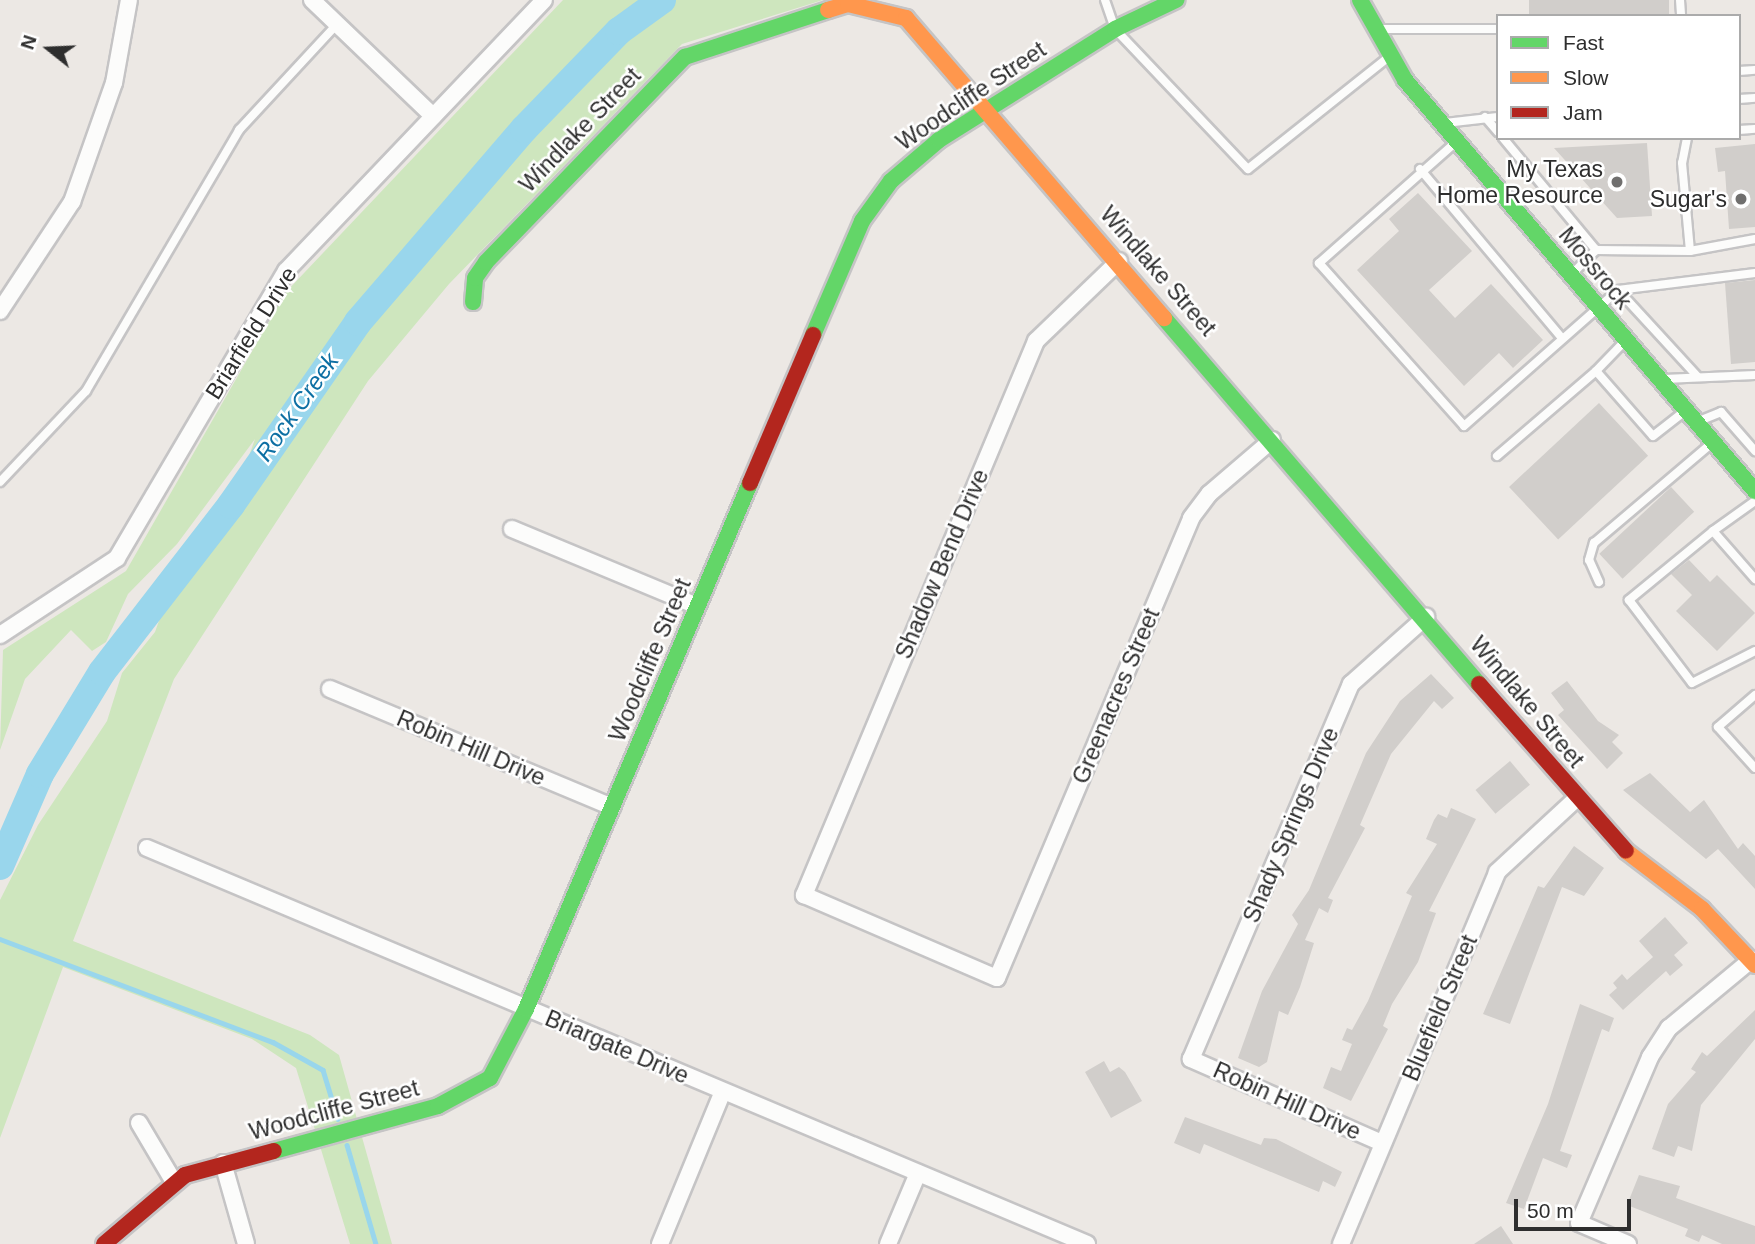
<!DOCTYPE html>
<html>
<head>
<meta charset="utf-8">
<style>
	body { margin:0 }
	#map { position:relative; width:1755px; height:1244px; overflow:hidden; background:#ece8e4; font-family:Helvetica,sans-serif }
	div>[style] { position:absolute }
	.green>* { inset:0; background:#cee6be }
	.stream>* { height:4.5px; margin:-2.25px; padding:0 2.25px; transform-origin:2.25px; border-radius:2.25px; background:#99d6ec }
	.river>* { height:28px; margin:-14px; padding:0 14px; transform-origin:14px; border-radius:14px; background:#99d6ec }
	.building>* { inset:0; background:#d1cecb; transform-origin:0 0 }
	.roads { filter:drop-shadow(2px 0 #c5c4c5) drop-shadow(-2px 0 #c5c4c5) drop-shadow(0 2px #c5c4c5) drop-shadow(0 -2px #c5c4c5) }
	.lane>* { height:8px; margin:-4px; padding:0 4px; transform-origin:4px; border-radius:4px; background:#fcfcfb }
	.street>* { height:16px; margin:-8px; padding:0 8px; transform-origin:8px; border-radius:8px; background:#fcfcfb }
	.fast>* { height:16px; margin:-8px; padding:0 8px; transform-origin:8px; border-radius:8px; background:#63d668 }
	.slow>* { height:16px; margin:-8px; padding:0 8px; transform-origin:8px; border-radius:8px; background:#ff974d }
	.jam>* { height:16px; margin:-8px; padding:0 8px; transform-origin:8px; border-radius:8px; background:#b3261e }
	.dots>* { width:19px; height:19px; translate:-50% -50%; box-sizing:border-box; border:4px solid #fff; border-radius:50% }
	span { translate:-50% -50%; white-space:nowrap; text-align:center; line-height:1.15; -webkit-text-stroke:5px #fff; paint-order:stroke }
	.street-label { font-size:23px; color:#2e2e2e }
	.poi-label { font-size:23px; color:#2e2e2e }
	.right { translate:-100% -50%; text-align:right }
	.water-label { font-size:24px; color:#0d6fa3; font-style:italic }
	.legend { position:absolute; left:1496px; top:14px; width:245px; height:126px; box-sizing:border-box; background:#fff; border:2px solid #ababab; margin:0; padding:9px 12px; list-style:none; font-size:21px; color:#2e2e2e }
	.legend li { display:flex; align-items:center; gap:14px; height:35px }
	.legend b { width:35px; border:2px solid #ababab }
	.north { position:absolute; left:14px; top:14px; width:70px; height:70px; -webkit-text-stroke:5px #fff; paint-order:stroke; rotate:288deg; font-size:19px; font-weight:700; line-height:28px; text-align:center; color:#2e2e2e }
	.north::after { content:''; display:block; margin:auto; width:24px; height:32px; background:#2e2e2e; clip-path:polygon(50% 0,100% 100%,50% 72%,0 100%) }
	.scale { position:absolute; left:1514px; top:1199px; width:117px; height:32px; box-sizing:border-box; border:4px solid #2e2e2e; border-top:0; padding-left:9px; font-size:21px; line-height:24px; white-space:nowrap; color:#2e2e2e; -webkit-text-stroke:5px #fff; paint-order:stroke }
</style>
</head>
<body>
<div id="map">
	<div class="green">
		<div style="clip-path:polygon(563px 0,823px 0,682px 44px,449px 284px,368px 381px,174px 679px,73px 941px,310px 1035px,339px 1055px,392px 1244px,350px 1244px,296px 1068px,252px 1039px,63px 967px,0 1138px,0 900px,38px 825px,107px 721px,122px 673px,155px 632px,165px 604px,227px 518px,255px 439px,177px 544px,128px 594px,106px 642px,92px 651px,71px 630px,25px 679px,0 750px,3px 650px,126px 571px,286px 292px)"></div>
	</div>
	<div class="stream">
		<div style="left:0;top:939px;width:292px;rotate:20.7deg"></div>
		<div style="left:273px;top:1042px;width:57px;rotate:29.2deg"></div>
		<div style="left:323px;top:1070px;width:51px;rotate:73deg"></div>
		<div style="left:347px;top:1145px;width:103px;rotate:73.7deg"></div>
	</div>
	<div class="river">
		<div style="left:0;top:866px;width:100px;rotate:-66.5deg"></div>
		<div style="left:40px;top:774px;width:119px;rotate:-58.7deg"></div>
		<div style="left:102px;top:672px;width:211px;rotate:-52.3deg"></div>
		<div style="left:231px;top:505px;width:223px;rotate:-55.2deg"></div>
		<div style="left:358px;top:322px;width:255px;rotate:-49.3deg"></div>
		<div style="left:524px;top:129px;width:136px;rotate:-45.9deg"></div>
		<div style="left:619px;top:31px;width:53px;rotate:-35.8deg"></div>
	</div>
	<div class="building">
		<div style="left:1529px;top:0;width:140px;height:16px"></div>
		<div style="clip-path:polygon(1647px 143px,1652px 216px,1617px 218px,1554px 148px)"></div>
		<div style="clip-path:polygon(1755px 144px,1755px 227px,1729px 229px,1725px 171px,1718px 172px,1715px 148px)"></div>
		<div style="clip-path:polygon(1418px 193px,1472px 251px,1429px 290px,1455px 318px,1491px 284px,1543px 340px,1513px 368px,1499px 353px,1464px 386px,1357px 270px,1399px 231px,1389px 219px)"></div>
		<div style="clip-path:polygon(1755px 280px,1755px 362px,1731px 364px,1725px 283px)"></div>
		<div style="left:1599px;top:403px;width:72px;height:123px;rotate:47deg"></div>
		<div style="left:1671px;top:487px;width:34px;height:98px;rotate:47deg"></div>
		<div style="clip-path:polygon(1689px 560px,1710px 582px,1717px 575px,1755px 613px,1717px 651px,1676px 611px,1692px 595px,1671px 574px)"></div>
		<div style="clip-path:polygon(1431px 674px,1454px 698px,1442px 709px,1434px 701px,1391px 754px,1360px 825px,1365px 828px,1328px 898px,1333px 900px,1328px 913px,1319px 908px,1305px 940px,1314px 943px,1300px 987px,1288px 1015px,1279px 1011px,1267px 1062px,1259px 1067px,1238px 1058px,1262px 991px,1298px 924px,1292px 915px,1309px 890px,1366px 753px,1400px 701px)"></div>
		<div style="clip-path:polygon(1567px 681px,1598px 721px,1619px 735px,1612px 742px,1623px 753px,1607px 769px,1558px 715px,1564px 710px,1551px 693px)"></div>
		<div style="left:1510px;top:761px;width:31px;height:45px;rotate:50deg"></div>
		<div style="clip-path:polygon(1650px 773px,1690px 812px,1704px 800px,1738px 849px,1743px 843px,1755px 856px,1755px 889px,1718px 849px,1706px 859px,1623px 790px)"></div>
		<div style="clip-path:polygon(1451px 808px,1476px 819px,1429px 911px,1436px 913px,1418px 962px,1392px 1004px,1383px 1026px,1388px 1029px,1351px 1101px,1323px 1088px,1331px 1067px,1341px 1071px,1352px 1044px,1342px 1040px,1347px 1028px,1352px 1030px,1368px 1001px,1412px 896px,1406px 893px,1437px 844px,1426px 839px,1434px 820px,1438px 814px,1447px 818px)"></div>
		<div style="clip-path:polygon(1574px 846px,1604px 868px,1584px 896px,1562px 887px,1510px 1024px,1483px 1014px,1538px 886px,1544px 888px)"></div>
		<div style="clip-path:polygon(1665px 917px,1688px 943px,1674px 955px,1683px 965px,1670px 976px,1666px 971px,1623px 1010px,1609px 995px,1617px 988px,1613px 983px,1622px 974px,1627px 980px,1653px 957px,1639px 941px)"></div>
		<div style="clip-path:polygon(1580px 1004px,1614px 1018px,1609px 1032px,1602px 1029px,1560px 1151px,1572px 1155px,1567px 1168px,1543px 1158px,1524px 1209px,1506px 1203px,1548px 1104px)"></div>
		<div style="clip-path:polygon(1755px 1010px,1755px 1039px,1701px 1105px,1692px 1151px,1678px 1146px,1674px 1157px,1652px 1149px,1668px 1104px,1696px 1072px,1691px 1069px,1702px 1052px,1707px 1056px)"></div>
		<div style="clip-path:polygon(1104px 1061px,1110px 1072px,1119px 1067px,1125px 1072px,1142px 1101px,1111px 1118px,1085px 1072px)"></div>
		<div style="clip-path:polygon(1185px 1117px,1261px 1145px,1264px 1138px,1276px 1139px,1342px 1172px,1335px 1187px,1323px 1181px,1319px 1192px,1204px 1144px,1200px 1154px,1174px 1143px)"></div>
		<div style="clip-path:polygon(1639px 1175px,1680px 1186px,1676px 1198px,1755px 1226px,1755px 1244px,1722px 1244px,1702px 1235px,1699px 1242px,1685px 1236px,1688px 1229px,1627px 1205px)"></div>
		<div style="clip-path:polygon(1501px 1226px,1513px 1244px,1474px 1244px)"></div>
	</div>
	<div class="roads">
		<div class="lane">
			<div style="left:1105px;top:0;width:31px;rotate:71deg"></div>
			<div style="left:1115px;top:29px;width:193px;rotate:46.5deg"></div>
			<div style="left:1248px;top:169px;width:180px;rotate:-38.5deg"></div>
			<div style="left:1680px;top:0;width:16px;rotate:86deg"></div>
			<div style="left:1379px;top:29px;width:119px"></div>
			<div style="left:1739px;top:71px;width:16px;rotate:-4deg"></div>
			<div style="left:1739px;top:99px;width:16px;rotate:-4deg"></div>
			<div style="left:1485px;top:117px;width:20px;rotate:49deg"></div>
			<div style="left:1445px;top:123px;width:53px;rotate:-6.5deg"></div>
			<div style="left:1739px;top:130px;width:16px;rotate:-4deg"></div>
			<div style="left:1503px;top:138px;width:146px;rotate:50.3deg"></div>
			<div style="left:1687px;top:138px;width:25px;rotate:101deg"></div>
			<div style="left:1682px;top:163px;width:88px;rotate:84.8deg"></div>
			<div style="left:1456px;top:142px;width:183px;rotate:138.5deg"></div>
			<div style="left:1319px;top:263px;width:218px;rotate:48.3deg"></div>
			<div style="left:1464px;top:426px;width:205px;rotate:-41.4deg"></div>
			<div style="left:1618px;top:290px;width:138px;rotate:-7.1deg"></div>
			<div style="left:1420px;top:169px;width:221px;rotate:50deg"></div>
			<div style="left:1573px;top:273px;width:33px;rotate:-45deg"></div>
			<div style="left:1596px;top:250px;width:94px;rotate:0.6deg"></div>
			<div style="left:1690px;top:251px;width:66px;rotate:-10.5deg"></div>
			<div style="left:1618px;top:290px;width:118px;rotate:47.4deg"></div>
			<div style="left:1596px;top:371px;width:40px;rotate:-46deg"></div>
			<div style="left:1664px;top:379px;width:91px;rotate:-2.5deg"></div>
			<div style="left:1699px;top:421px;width:24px;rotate:-22deg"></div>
			<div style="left:1721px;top:412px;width:52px;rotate:48.9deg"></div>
			<div style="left:1497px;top:456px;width:130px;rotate:-40.6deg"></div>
			<div style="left:1596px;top:371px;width:86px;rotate:48.8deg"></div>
			<div style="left:1653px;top:436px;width:39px;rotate:-38deg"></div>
			<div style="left:0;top:482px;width:125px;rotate:-46.6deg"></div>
			<div style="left:86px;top:391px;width:303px;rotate:-59.6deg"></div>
			<div style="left:239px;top:130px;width:144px;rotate:-47.2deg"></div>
			<div style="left:1755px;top:501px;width:52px;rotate:144.5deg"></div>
			<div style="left:1713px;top:531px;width:64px;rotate:48.8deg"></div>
			<div style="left:1713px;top:531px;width:109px;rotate:140.6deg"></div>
			<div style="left:1629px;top:600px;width:104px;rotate:52.8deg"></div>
			<div style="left:1692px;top:683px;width:71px;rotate:-26.9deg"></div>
			<div style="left:1599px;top:582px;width:24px;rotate:-114deg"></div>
			<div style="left:1589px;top:560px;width:18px;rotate:-74deg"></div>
			<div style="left:1594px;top:543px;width:156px;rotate:-40.3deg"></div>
			<div style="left:1755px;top:695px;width:49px;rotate:139.1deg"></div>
			<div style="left:1718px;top:727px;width:55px;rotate:47.9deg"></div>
		</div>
		<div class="street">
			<div style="left:312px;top:0;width:168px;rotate:43.8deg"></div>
			<div style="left:1119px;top:261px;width:115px;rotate:136.1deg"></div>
			<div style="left:1036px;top:341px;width:601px;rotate:112.72deg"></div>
			<div style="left:804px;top:895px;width:210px;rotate:23.3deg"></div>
			<div style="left:997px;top:978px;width:499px;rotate:-67.1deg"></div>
			<div style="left:1191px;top:518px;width:30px;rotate:-53deg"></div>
			<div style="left:1209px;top:494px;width:83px;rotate:-40.6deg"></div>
			<div style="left:0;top:311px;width:131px;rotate:-56.6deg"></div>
			<div style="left:72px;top:202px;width:126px;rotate:-70.6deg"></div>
			<div style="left:114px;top:83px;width:84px;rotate:-79.8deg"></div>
			<div style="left:512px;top:529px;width:200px;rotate:22.6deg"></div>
			<div style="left:0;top:635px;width:140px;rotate:-33.3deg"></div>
			<div style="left:117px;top:558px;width:333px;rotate:-59.5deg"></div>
			<div style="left:286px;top:271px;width:374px;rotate:-46.4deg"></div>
			<div style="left:330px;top:689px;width:306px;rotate:22.7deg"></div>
			<div style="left:147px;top:848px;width:1020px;rotate:22.84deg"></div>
			<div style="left:139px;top:1123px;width:69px;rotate:59.3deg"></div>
			<div style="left:1382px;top:1143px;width:209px;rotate:-156.3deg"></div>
			<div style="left:1191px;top:1059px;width:408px;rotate:-66.9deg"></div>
			<div style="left:1351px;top:684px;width:101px;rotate:-41.8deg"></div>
			<div style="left:223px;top:1163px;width:84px;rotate:74.1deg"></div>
			<div style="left:660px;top:1244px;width:165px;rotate:-67.6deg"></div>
			<div style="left:888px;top:1244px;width:77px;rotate:-67.1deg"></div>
			<div style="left:1341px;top:1244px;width:403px;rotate:-67.2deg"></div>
			<div style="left:1497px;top:872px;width:109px;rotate:-42.8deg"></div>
			<div style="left:1628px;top:1244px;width:53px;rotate:-156.8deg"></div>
			<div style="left:1579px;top:1223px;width:181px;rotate:-66.8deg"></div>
			<div style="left:1650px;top:1057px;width:35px;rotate:-57deg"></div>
			<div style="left:1669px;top:1028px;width:107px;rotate:-39.7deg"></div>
		</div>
		<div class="fast">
			<div style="left:1360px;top:0;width:92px;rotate:60.6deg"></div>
			<div style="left:1405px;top:80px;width:540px;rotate:49.58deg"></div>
			<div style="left:473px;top:302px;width:24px;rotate:-85deg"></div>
			<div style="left:475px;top:278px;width:19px;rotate:-55deg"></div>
			<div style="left:486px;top:262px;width:286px;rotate:-45.9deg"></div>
			<div style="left:685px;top:57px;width:151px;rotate:-18.2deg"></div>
			<div style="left:1164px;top:318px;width:483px;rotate:49.3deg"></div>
			<div style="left:813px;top:335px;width:124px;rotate:-66.7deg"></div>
			<div style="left:862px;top:221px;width:49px;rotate:-54.1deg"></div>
			<div style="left:891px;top:181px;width:63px;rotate:-40.5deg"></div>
			<div style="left:939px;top:140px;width:208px;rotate:-32.2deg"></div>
			<div style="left:1115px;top:29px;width:68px;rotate:-25.4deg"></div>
			<div style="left:274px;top:1151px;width:170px;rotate:-15.3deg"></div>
			<div style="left:438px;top:1106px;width:59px;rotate:-28.3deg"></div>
			<div style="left:490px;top:1078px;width:78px;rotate:-62.4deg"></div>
			<div style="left:526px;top:1009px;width:572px;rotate:-66.93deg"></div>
		</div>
		<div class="slow">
			<div style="left:828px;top:10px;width:21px;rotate:-17deg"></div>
			<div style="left:848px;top:4px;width:60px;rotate:13.6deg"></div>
			<div style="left:906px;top:18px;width:396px;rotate:49.3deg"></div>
			<div style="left:1626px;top:851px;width:96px;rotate:37.3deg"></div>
			<div style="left:1702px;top:909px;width:77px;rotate:46.6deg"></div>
		</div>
		<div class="jam">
			<div style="left:750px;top:483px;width:161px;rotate:-66.9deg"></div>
			<div style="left:1479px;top:684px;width:222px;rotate:48.6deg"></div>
			<div style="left:104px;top:1244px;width:106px;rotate:-40.4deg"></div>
			<div style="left:185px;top:1175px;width:92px;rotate:-15.1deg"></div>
		</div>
	</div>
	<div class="dots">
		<div style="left:1617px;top:182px;background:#706f6e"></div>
		<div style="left:1741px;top:199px;background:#706f6e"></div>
	</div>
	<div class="street-label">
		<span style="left:971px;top:96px;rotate:-34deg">Woodcliffe Street</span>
		<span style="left:580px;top:130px;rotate:-46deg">Windlake Street</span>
		<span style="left:1595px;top:268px;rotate:50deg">Mossrock</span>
		<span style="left:1158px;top:271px;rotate:49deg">Windlake Street</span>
		<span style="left:251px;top:333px;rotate:-58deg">Briarfield Drive</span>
		<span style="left:942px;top:564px;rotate:-67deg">Shadow Bend Drive</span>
		<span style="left:650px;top:660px;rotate:-67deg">Woodcliffe Street</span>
		<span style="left:1116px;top:696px;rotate:-67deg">Greenacres Street</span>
		<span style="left:1527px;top:702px;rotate:50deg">Windlake Street</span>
		<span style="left:471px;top:748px;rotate:23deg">Robin Hill Drive</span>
		<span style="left:1291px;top:825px;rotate:-67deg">Shady Springs Drive</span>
		<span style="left:1440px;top:1008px;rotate:-67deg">Bluefield Street</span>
		<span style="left:617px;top:1047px;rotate:23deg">Briargate Drive</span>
		<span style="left:1287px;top:1101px;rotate:24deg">Robin Hill Drive</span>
		<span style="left:334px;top:1110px;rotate:-15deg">Woodcliffe Street</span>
	</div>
	<div class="poi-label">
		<span class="right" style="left:1603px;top:182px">My Texas<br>Home Resource</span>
		<span class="right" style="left:1727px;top:199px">Sugar's</span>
	</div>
	<div class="water-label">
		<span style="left:297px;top:407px;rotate:-55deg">Rock Creek</span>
	</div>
	<ul class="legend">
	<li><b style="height:9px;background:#63d668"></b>Fast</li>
	<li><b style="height:9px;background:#ff974d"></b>Slow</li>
	<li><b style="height:9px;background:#b3261e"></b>Jam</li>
	</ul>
	<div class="north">N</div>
	<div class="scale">50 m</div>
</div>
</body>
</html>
